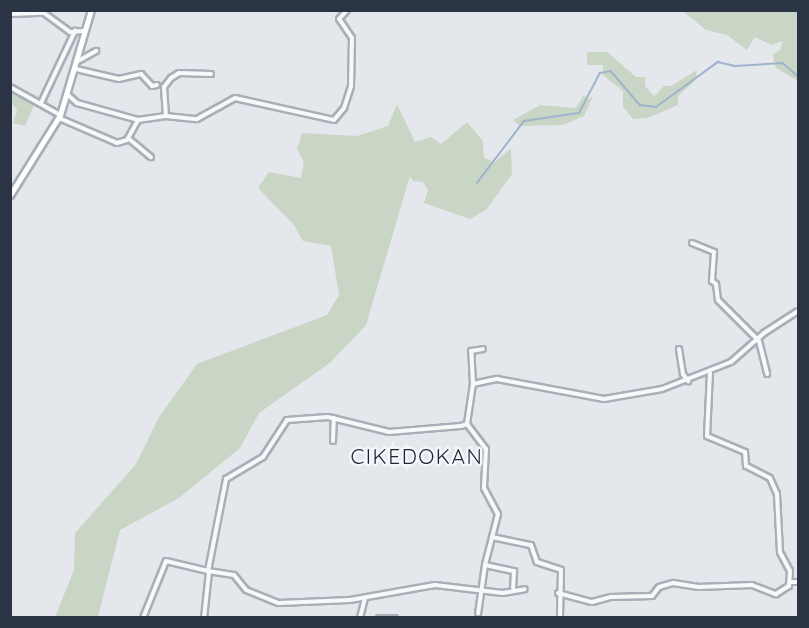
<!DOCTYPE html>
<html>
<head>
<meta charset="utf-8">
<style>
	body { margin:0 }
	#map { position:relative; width:809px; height:628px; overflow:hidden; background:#e4e7ec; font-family:Quicksand,sans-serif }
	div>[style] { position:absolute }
	.green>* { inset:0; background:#c9d6c5 }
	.stream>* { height:1.5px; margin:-0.75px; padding:0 0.75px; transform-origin:0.75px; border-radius:0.75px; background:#9fb4cc }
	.roads { filter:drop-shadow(2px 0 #a9aeb7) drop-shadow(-2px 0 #a9aeb7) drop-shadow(0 2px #a9aeb7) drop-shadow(0 -2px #a9aeb7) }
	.minor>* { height:4px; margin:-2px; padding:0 2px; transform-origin:2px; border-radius:2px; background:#f7f8fa }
	.secondary>* { height:5px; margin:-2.5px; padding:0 2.5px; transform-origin:2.5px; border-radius:2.5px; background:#fff }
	span { translate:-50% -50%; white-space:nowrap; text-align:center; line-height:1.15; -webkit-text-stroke:5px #f4f6f9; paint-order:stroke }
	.quarter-label { font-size:21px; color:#1d2536; letter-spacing:1.5px }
	.frame { position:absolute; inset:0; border:12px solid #2b3445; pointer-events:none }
</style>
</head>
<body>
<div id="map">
	<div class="green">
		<div style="clip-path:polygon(683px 11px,798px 11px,798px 81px,776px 68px,774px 62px,773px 54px,780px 50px,783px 41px,771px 45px,755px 37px,747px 50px,727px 35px,706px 30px)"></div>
		<div style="clip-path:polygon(587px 52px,607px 52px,636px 77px,645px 77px,645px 86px,654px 96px,664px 86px,671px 86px,697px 70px,695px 81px,678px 96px,678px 105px,648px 118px,633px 119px,623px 106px,623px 91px,603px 75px,603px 65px,587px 65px)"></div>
		<div style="clip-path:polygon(10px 89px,36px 101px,25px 126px,13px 123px,17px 110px,11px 103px)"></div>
		<div style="clip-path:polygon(584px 95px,587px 100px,593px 96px,584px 116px,563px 125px,521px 126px,513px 120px,540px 105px,576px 108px)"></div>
		<div style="clip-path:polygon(397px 104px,415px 142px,431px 137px,441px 144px,467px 122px,483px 141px,484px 158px,495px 162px,511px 148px,512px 174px,486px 210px,470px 219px,424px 203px,428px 190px,423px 182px,413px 181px,410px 176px,366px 325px,331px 362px,259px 413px,240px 448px,179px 498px,120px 530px,98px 617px,55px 617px,74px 570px,75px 533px,136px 464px,159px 417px,197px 364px,327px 315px,339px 295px,331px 246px,303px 241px,294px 225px,258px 188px,269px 172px,301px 178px,304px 162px,297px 149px,302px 133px,357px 136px,388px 126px)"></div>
	</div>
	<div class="stream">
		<div style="left:477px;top:183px;width:78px;rotate:-52.8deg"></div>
		<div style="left:524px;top:121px;width:56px;rotate:-8.3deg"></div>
		<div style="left:579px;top:113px;width:45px;rotate:-62.3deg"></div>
		<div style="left:600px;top:73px;width:11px;rotate:-10deg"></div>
		<div style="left:611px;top:71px;width:45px;rotate:49.5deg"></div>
		<div style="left:640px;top:105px;width:16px;rotate:7deg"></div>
		<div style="left:656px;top:107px;width:77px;rotate:-36deg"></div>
		<div style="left:718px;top:62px;width:17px;rotate:13deg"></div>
		<div style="left:735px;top:66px;width:48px;rotate:-3.6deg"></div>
		<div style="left:783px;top:63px;width:20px;rotate:41deg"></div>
	</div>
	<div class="roads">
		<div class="minor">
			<div style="left:10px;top:14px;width:34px;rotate:-2deg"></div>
			<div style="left:44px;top:13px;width:32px;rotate:36deg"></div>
			<div style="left:70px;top:32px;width:13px;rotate:-4deg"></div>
			<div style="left:78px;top:61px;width:21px;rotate:-29deg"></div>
			<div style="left:76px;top:69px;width:44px;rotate:13.1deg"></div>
			<div style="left:119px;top:79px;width:23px;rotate:-13deg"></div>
			<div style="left:141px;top:74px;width:16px;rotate:47deg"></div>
			<div style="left:152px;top:86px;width:5px;rotate:-11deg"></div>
			<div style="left:10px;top:87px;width:57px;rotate:29.2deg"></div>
			<div style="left:68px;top:95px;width:12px;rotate:42deg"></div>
			<div style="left:77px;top:103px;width:63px;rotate:15.6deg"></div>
			<div style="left:41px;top:103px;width:80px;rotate:-64.7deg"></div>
			<div style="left:166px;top:116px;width:29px;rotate:-94deg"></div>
			<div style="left:164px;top:87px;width:11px;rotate:-52deg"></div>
			<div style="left:171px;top:78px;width:9px;rotate:-32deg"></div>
			<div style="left:179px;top:73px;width:32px;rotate:2deg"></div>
			<div style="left:59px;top:118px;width:63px;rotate:23.3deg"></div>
			<div style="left:117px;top:143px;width:10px;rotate:-17deg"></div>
			<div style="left:127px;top:140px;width:23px;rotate:-61deg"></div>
			<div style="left:138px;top:120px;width:28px;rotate:-8deg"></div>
			<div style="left:166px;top:116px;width:31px;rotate:6deg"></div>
			<div style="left:197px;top:119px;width:43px;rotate:-28.9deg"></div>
			<div style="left:235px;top:98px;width:101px;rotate:12.5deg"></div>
			<div style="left:334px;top:120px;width:16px;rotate:-50deg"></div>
			<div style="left:344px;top:108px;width:23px;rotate:-72deg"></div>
			<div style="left:351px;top:86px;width:48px;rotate:-88.8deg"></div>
			<div style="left:352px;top:38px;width:23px;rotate:-124deg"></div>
			<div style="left:339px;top:19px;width:12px;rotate:-48deg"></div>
			<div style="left:128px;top:138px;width:30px;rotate:40deg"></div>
			<div style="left:692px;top:243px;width:24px;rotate:22deg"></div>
			<div style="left:714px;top:252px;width:29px;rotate:94deg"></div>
			<div style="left:712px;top:281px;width:5px;rotate:37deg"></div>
			<div style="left:716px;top:284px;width:16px;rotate:83deg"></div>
			<div style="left:718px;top:300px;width:58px;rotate:45deg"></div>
			<div style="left:759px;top:341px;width:34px;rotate:76deg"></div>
			<div style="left:679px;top:349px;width:25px;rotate:81deg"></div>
			<div style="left:683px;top:374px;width:9px;rotate:54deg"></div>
			<div style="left:473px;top:384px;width:33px;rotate:-93deg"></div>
			<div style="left:471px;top:351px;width:12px;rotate:-9deg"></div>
			<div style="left:467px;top:424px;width:31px;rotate:53deg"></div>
			<div style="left:486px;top:449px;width:39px;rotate:93deg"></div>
			<div style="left:484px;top:488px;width:30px;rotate:62deg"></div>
			<div style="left:498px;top:514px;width:53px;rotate:104.3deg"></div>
			<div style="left:485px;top:565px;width:49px;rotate:98.1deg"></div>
			<div style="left:333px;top:441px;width:23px;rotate:-88deg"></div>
			<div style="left:492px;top:537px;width:40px;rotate:12deg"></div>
			<div style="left:531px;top:545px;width:18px;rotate:71deg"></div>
			<div style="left:537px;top:562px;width:25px;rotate:18deg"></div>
			<div style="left:561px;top:570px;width:48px;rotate:91.2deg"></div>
			<div style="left:485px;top:565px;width:30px;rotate:12deg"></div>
			<div style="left:514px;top:571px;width:17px;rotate:93deg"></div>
			<div style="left:208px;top:571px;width:26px;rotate:9deg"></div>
			<div style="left:234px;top:575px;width:19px;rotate:51deg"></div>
			<div style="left:246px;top:590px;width:35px;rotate:22deg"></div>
			<div style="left:279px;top:603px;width:71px;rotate:-2.4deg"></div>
			<div style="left:350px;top:600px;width:86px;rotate:-10deg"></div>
			<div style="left:435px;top:585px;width:68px;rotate:6.7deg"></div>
			<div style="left:503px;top:593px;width:22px;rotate:-10deg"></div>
			<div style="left:790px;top:582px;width:8px"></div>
			<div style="left:558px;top:593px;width:35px;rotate:15deg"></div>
			<div style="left:592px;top:602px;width:20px;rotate:-15deg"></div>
			<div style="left:611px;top:597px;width:41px;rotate:-1.4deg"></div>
			<div style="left:652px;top:596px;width:11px;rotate:-52deg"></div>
			<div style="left:659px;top:587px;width:15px;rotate:-16deg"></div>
			<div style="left:673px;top:583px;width:26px;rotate:9deg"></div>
			<div style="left:699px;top:587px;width:53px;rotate:-2.2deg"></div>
			<div style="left:752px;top:585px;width:26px;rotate:21deg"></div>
			<div style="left:776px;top:594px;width:15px;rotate:-32deg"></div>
			<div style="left:789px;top:586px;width:15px;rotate:-86deg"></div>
			<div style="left:790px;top:571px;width:21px;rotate:-118deg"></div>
			<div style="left:780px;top:552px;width:58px;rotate:-93deg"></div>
			<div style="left:777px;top:494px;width:17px;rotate:-114deg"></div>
			<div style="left:770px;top:478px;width:27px;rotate:-153deg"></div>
			<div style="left:746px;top:466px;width:14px;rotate:-94deg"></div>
			<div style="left:745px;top:452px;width:41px;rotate:-157.2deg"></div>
			<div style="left:707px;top:436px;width:63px;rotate:-87.3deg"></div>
			<div style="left:143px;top:618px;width:61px;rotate:-68deg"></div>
			<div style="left:166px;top:561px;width:43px;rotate:13.4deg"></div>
			<div style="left:208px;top:571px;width:94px;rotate:-78.9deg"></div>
			<div style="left:226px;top:479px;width:43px;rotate:-30.7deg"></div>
			<div style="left:263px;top:457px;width:44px;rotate:-57deg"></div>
			<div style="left:287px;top:420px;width:41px;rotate:-4.2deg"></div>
			<div style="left:328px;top:417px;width:63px;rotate:13.8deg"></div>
			<div style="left:389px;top:432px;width:72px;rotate:-4.8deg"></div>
			<div style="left:461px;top:426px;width:6px;rotate:-18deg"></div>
			<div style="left:467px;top:424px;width:40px;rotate:-81.5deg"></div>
			<div style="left:473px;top:384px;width:25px;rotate:-12deg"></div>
			<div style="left:497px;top:379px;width:109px;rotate:10.6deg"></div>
			<div style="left:604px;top:399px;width:59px;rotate:-9.8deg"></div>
			<div style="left:662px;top:389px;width:74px;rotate:-21.4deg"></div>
			<div style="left:731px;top:362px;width:44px;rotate:-41.3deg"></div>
			<div style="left:764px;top:333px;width:40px;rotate:-32.9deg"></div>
			<div style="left:204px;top:618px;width:46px;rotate:-83.8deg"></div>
			<div style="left:360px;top:618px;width:21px;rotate:-76deg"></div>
			<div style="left:379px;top:618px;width:16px"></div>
		</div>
		<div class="secondary">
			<div style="left:10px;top:195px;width:94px;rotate:-58deg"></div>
			<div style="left:60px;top:115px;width:109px;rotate:-73.6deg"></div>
		</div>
	</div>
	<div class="quarter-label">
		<span style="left:417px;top:456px">CIKEDOKAN</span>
	</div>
	<div class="frame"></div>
</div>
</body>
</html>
